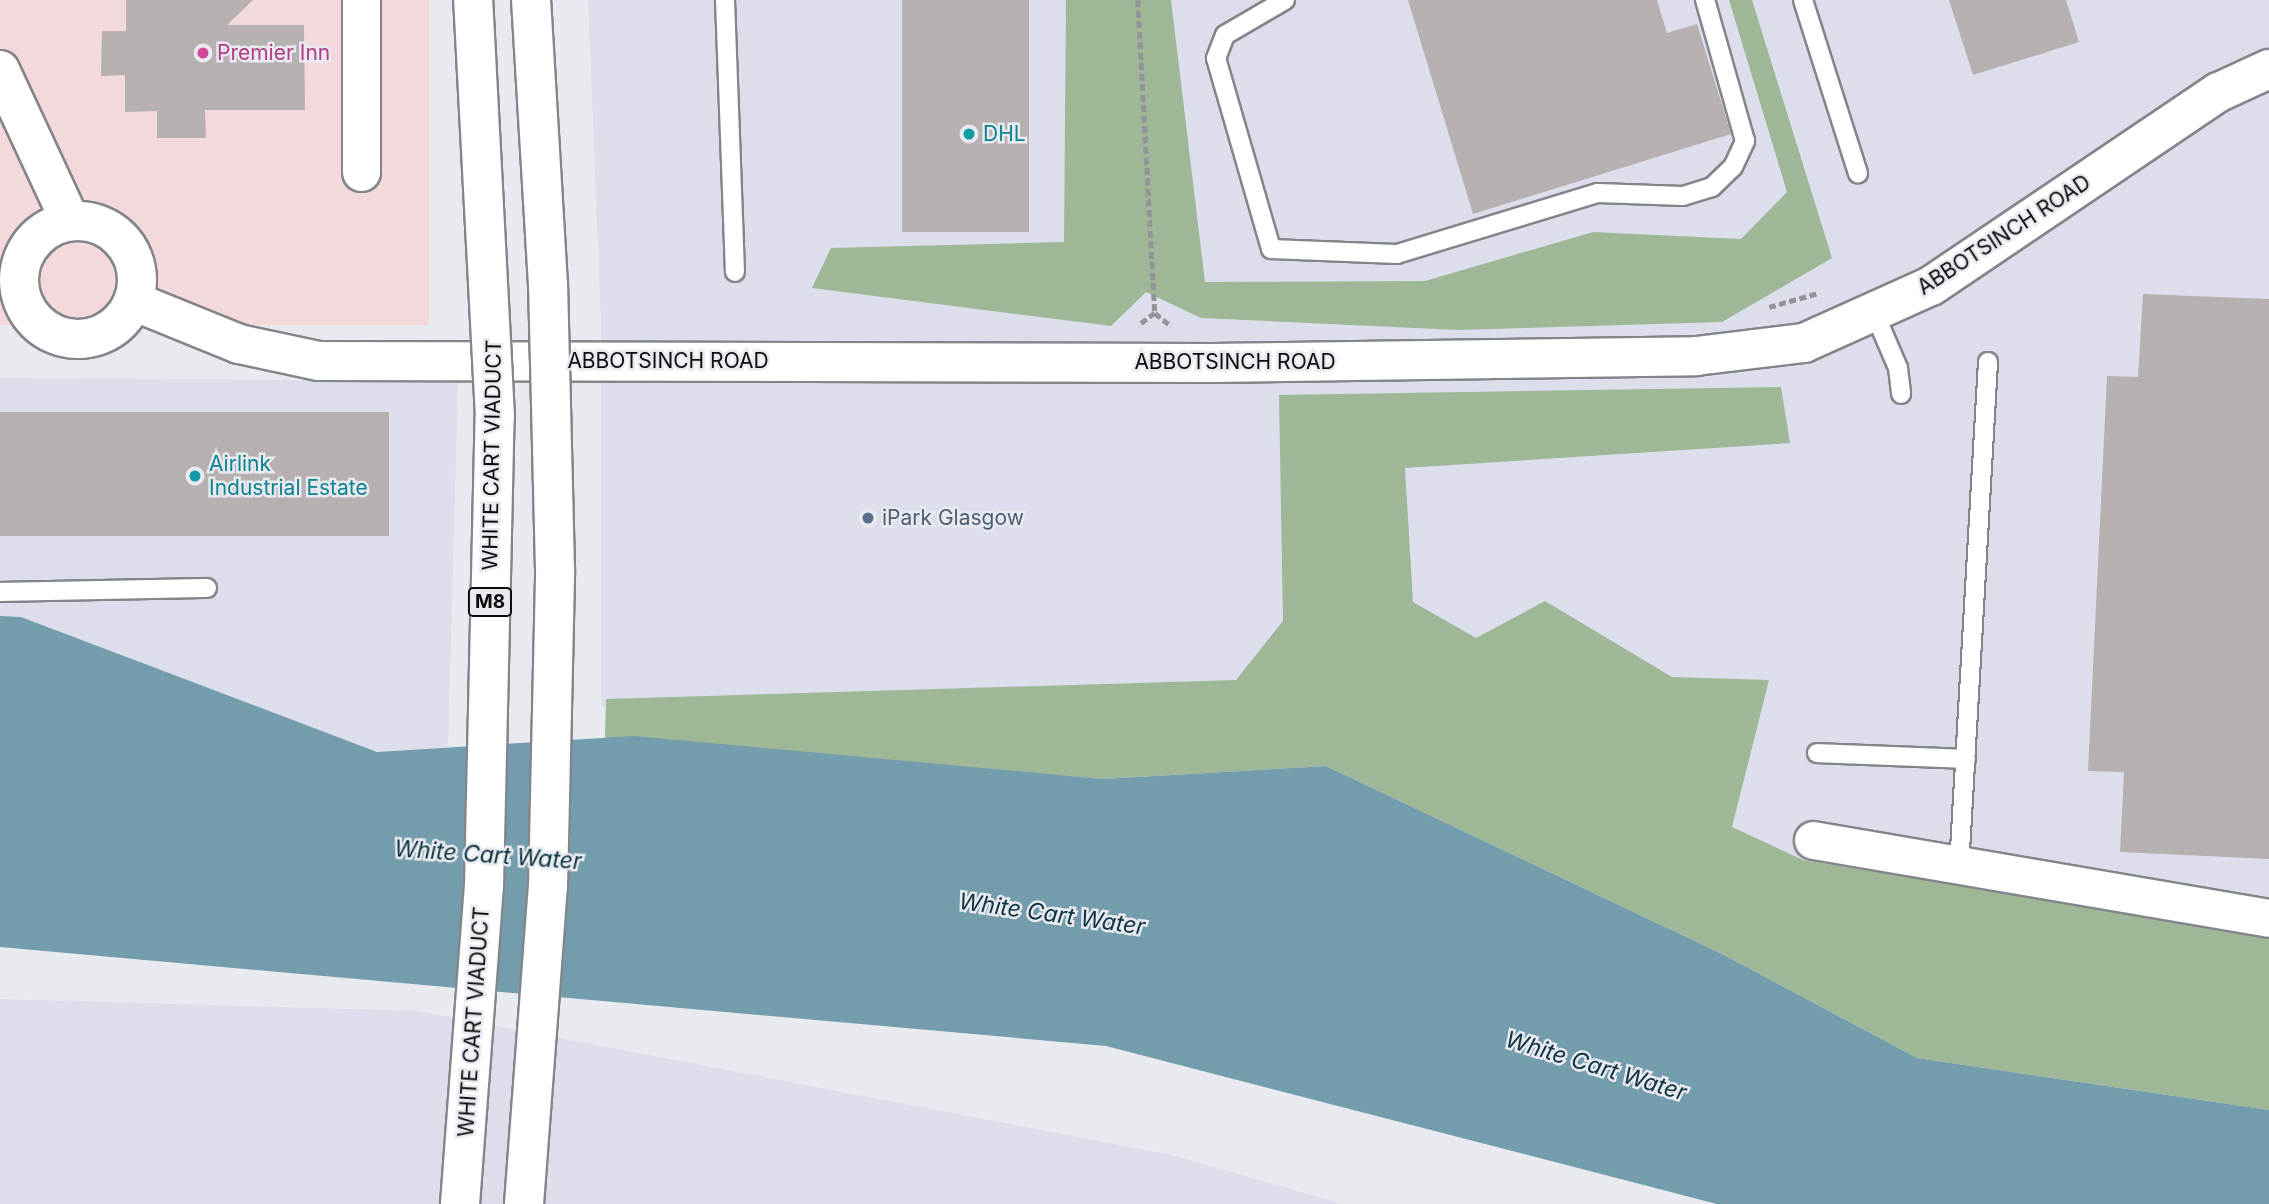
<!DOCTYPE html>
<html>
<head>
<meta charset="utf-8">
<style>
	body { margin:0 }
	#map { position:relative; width:2269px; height:1204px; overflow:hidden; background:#e8eaef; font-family:Inter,sans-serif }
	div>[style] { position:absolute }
	.commercial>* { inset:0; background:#f3d8dc; transform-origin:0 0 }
	.built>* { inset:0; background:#dcdeeb }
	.forest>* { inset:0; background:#9eb797 }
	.water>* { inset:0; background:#739cad }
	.building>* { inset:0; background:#b7b0b0; transform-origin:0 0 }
	.path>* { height:4.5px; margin-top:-2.25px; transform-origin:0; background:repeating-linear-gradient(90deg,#929498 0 7px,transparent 0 10.5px) }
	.roads { filter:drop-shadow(2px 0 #84858a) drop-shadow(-2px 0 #84858a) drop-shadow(0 2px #84858a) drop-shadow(0 -2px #84858a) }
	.service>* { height:18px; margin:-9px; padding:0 9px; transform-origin:9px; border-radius:9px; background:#fff }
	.minor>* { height:37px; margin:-18.5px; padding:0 18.5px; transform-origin:18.5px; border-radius:18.5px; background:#fff }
	.tertiary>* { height:38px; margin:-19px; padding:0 19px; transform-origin:19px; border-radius:19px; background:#fff }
	.tertiary>.ring { margin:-19px; padding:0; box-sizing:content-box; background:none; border:38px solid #fff; border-radius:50% }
	.bridges { filter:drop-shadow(2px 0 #84858a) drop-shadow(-2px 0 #84858a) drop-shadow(0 2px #84858a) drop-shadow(0 -2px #84858a) }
	.motorway-bridge>* { height:38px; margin:-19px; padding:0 19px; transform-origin:19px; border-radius:19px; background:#fff }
	.dots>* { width:19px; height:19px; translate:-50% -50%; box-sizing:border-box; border:4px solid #e8eaef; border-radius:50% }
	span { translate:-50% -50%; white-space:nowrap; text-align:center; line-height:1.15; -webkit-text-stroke:5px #e8eaef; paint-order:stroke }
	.shield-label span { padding:2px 5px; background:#e8eaef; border:2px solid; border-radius:5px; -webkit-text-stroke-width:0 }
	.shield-label { font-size:19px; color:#0b0c0e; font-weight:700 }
	.hotel-label { font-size:21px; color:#b23c85 }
	.left { translate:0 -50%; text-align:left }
	.culture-label { font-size:21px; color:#0d838f }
	.street-label { font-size:21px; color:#0b0c0e }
	.service-label { font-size:21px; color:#4e5e75 }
	.water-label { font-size:23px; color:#0e3542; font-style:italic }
</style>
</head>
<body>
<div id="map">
	<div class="commercial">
		<div style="left:0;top:0;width:429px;height:325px"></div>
	</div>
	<div class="built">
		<div style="clip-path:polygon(588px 0,2269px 0,2269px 935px,1803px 860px,1732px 828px,1255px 691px,601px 706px,601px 318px)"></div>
		<div style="clip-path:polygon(0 378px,458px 381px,448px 747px,377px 752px,22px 617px,0 616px)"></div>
		<div style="clip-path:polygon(0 999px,418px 1011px,1172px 1155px,1342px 1204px,0 1204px)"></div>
	</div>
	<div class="forest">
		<div style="clip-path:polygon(1066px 0,1171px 0,1205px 282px,1425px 281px,1593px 232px,1741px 239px,1787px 192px,1729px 0,1752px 0,1832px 258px,1722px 322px,1458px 330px,1201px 318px,1146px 292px,1111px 326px,812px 288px,831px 248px,1064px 242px)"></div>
		<div style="clip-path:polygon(1781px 387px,1790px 443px,1405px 468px,1413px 602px,1476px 638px,1545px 601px,1672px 677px,1769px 680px,1732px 827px,1803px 860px,2269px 935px,2269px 1110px,1917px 1058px,1722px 954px,1326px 766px,1102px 779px,605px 738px,606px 699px,1236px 680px,1283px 621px,1279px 395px)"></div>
	</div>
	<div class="water">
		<div style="clip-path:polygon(0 616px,21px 617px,377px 752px,634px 736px,1102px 779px,1326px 766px,1722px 954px,1917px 1058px,2269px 1110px,2269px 1204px,1717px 1204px,1106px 1046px,0 947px)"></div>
	</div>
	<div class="building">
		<div style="clip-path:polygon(126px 0,253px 0,227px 25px,304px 25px,305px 110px,205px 110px,206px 138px,157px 138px,157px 111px,125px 112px,125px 75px,101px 76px,102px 31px,126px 31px)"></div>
		<div style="left:902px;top:0;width:127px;height:232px"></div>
		<div style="clip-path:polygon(1408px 0,1657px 0,1667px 33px,1697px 24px,1731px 134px,1473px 214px)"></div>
		<div style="clip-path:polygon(1949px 0,2066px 0,2079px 42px,1973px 75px)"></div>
		<div style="clip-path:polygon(2143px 294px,2269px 299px,2269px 859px,2120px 852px,2124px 772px,2088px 771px,2107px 376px,2138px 377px)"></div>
		<div style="left:389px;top:412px;width:124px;height:389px;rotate:90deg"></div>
	</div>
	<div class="path">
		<div style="left:1138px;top:0;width:313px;rotate:86.9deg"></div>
		<div style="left:1155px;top:313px;width:21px;rotate:143deg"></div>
		<div style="left:1769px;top:307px;width:51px;rotate:-15.9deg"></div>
		<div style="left:1155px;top:313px;width:21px;rotate:39deg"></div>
	</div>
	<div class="roads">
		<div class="service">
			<div style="left:725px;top:0;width:272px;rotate:87.9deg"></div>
			<div style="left:1285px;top:0;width:69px;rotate:149.7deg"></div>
			<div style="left:1225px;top:35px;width:25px;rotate:111deg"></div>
			<div style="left:1216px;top:58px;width:199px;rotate:73.9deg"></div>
			<div style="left:1271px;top:249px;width:126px;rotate:2.3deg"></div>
			<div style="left:1397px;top:254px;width:210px;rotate:-16.9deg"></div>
			<div style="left:1598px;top:193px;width:85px;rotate:2deg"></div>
			<div style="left:1683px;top:196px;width:30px;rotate:-17deg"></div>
			<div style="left:1712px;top:187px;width:29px;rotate:-44deg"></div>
			<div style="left:1733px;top:167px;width:29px;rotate:-65deg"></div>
			<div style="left:1745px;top:141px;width:147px;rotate:-105.8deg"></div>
			<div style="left:1803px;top:0;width:182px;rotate:72.4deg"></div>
			<div style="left:1874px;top:312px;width:61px;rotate:66.8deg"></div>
			<div style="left:1898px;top:368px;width:26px;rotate:83deg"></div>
			<div style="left:0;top:592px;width:207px;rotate:-1.1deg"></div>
			<div style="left:1817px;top:753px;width:149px;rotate:2.3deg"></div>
			<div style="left:1959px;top:868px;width:507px;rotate:-86.72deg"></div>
		</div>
		<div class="minor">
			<div style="left:361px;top:0;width:172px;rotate:90deg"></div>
			<div style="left:1813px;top:840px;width:463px;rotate:9.7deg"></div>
		</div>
		<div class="tertiary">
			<div style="left:0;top:70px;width:166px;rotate:65.1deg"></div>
			<div class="ring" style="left:19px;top:221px;width:80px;height:80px"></div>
			<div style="left:133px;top:301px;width:114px;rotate:22.1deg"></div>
			<div style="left:239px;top:344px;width:82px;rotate:12deg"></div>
			<div style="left:319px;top:361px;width:893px;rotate:0.13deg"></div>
			<div style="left:1212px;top:363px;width:484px;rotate:-0.8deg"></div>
			<div style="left:1696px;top:356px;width:109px;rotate:-6.9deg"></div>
			<div style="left:1804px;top:343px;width:139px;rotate:-24.2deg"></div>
			<div style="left:1931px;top:286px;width:347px;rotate:-34deg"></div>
			<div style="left:2219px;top:92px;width:55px;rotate:-24.7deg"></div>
		</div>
	</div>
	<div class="bridges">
		<div class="motorway-bridge">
			<div style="left:460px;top:1204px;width:320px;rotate:-85.7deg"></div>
			<div style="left:484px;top:885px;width:468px;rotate:-88.7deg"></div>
			<div style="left:495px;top:417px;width:418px;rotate:-93deg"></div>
			<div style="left:524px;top:1204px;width:319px;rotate:-85.7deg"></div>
			<div style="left:548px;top:886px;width:317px;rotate:-88.7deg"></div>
			<div style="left:555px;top:569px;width:284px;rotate:-91.4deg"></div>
			<div style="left:548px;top:285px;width:286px;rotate:-93.4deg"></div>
		</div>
	</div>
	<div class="dots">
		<div style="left:203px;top:53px;background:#d1479c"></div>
		<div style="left:969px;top:134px;background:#0f9aa8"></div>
		<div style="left:195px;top:476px;background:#0f9aa8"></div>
		<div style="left:868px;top:518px;background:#5c6f8a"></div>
	</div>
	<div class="shield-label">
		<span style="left:490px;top:602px">M8</span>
	</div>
	<div class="hotel-label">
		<span class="left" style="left:217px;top:53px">Premier Inn</span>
	</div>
	<div class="culture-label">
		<span class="left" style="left:983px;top:134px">DHL</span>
		<span class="left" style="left:209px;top:476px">Airlink<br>Industrial Estate</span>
	</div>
	<div class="street-label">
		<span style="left:2004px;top:235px;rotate:-33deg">ABBOTSINCH ROAD</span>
		<span style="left:668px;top:361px">ABBOTSINCH ROAD</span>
		<span style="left:1235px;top:362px">ABBOTSINCH ROAD</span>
		<span style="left:492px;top:455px;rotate:-89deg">WHITE CART VIADUCT</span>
		<span style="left:474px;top:1022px;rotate:-86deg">WHITE CART VIADUCT</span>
	</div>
	<div class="service-label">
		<span class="left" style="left:882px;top:518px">iPark Glasgow</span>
	</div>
	<div class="water-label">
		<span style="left:488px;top:855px;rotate:4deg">White Cart Water</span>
		<span style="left:1052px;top:914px;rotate:8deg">White Cart Water</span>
		<span style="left:1596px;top:1066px;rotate:17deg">White Cart Water</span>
	</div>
</div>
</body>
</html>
